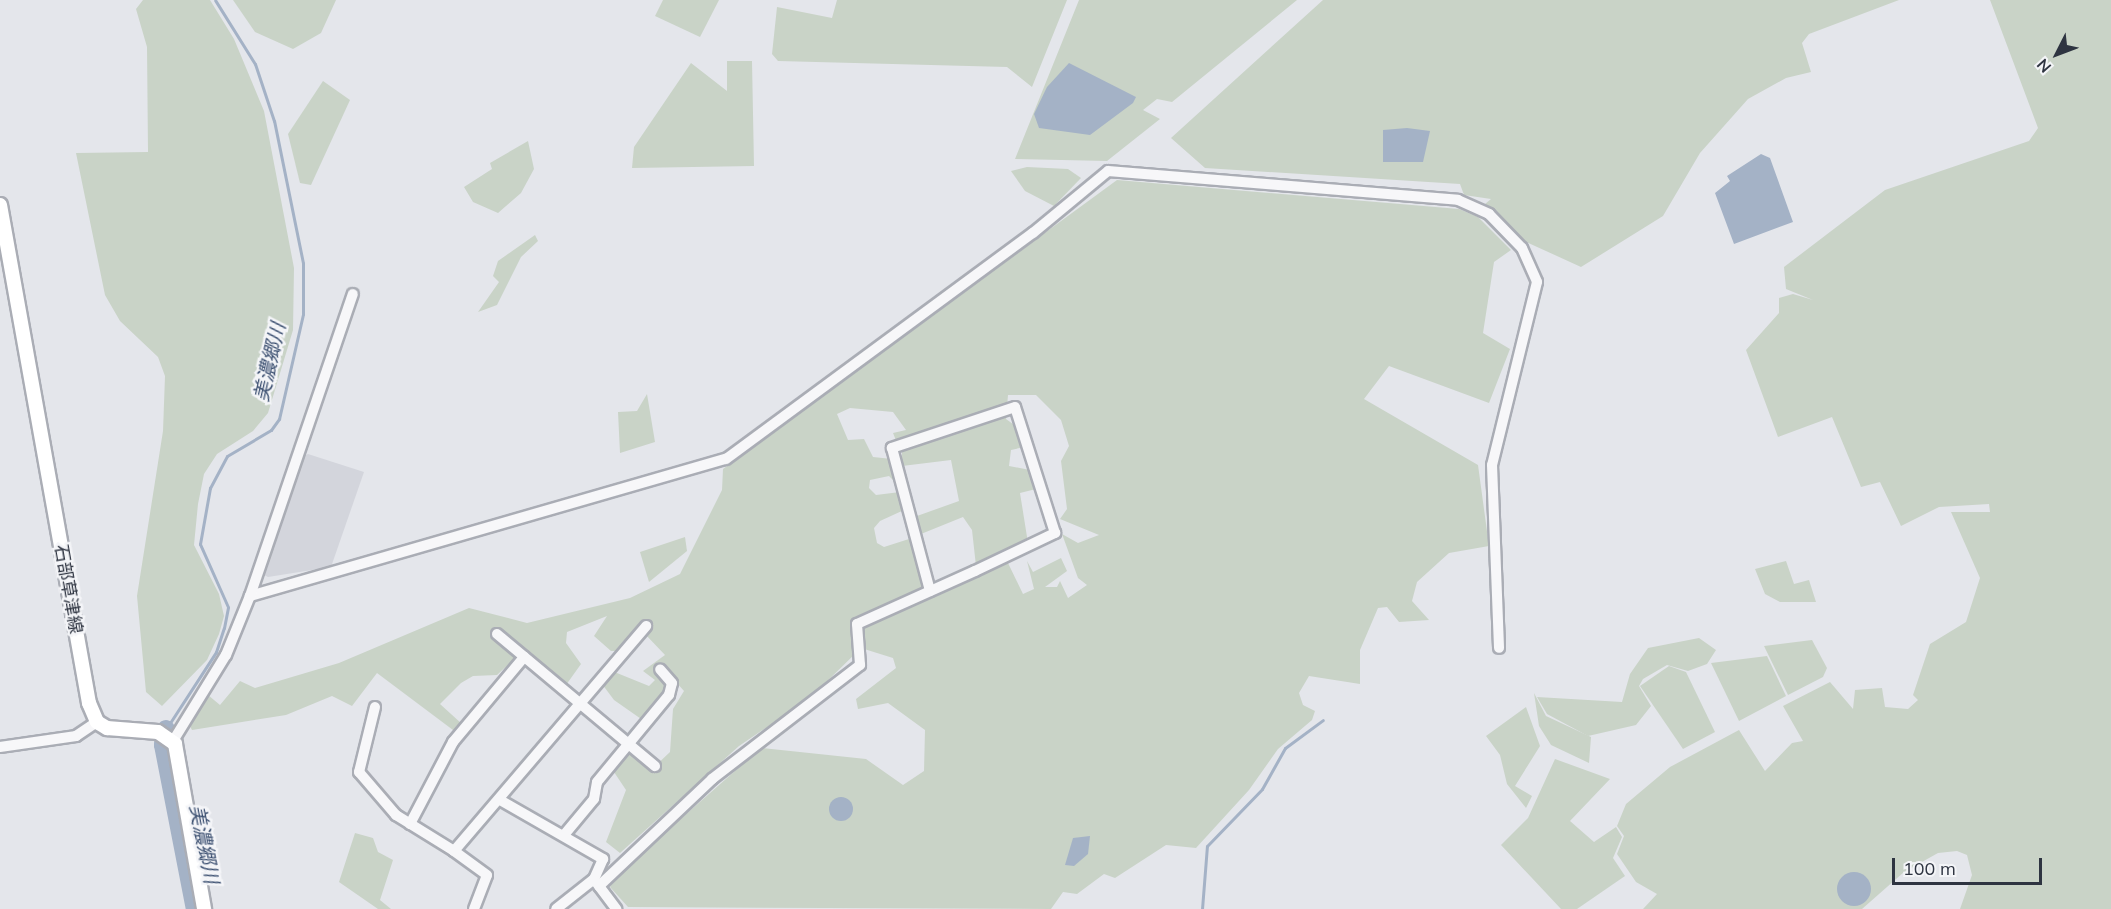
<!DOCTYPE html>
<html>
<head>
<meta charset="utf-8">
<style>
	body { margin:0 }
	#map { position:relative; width:2111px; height:909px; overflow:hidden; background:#e4e6eb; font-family:Mulish,"Noto Sans JP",sans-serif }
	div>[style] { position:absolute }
	.built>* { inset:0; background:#d3d5dc }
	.green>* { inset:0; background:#c9d3c7 }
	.water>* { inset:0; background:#a4b2c6 }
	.round { border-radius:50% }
	.stream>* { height:3px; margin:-1.5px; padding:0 1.5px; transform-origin:1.5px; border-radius:1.5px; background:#a4b2c6 }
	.river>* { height:18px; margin:-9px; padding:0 9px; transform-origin:9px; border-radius:9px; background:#a4b2c6 }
	.roads { filter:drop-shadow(2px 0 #aaadb5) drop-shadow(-2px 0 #aaadb5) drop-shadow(0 2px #aaadb5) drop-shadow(0 -2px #aaadb5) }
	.minor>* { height:10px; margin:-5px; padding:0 5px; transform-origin:5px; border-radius:5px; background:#f7f7f9 }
	.major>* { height:14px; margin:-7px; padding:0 7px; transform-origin:7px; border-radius:7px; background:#fff }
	span { translate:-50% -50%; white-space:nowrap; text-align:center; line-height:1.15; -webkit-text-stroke:5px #f4f5f8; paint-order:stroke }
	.street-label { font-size:18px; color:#2e3441 }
	.water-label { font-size:20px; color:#3c5071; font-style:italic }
	.north { position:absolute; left:2027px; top:24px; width:60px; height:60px; -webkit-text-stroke:4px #f4f5f8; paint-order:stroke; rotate:228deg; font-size:16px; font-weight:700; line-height:24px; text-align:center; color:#2e3441 }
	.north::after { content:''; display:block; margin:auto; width:21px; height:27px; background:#2e3441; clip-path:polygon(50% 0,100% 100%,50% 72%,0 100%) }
	.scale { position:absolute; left:1892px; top:858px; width:150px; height:27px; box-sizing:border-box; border:3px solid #2e3441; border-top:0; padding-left:8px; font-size:18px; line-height:21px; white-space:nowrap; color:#2e3441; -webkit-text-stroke:4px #f4f5f8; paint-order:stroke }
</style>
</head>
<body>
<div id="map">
	<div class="built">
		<div style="clip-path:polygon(308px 454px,364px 472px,331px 567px,268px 577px,262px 574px,302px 457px)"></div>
	</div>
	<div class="green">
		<div style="clip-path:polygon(143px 0,210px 0,234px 39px,264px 111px,294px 268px,293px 330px,268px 413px,253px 431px,217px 454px,204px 474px,198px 504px,194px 545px,219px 594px,224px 616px,219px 634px,207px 660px,162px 706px,146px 692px,137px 596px,163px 431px,165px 376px,158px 357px,120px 321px,105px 295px,76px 153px,148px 152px,147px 47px,136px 9px)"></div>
		<div style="clip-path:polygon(233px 0,336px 0,321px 33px,293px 49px,255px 32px)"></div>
		<div style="clip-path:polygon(663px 0,719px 0,700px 37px,655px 16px)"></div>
		<div style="clip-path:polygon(837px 0,1067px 0,1032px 87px,1007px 67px,778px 61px,772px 54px,777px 7px,832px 18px)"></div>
		<div style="clip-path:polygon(1079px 0,1297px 0,1172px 102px,1157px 99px,1143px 110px,1160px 119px,1107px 161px,1015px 159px)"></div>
		<div style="clip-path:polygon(1323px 0,1899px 0,1809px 34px,1802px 43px,1811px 72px,1786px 78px,1748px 99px,1700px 153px,1663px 216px,1581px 267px,1522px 240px,1485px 204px,1491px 199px,1464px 195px,1460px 184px,1205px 168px,1171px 138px)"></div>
		<div style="clip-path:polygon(1990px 0,2111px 0,2111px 909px,1960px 909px,1972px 875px,1967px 855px,1957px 851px,1938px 853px,1904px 872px,1862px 909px,1643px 909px,1657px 894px,1636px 882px,1617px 854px,1624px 836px,1617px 826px,1626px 804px,1670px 767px,1739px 730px,1765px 771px,1792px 743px,1803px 741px,1783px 706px,1830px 682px,1853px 709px,1855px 690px,1882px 688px,1885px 707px,1908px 709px,1918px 700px,1913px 695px,1930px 644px,1966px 622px,1980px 578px,1951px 512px,1990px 512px,1989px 504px,1939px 507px,1901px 526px,1880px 482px,1861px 487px,1832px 417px,1778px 437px,1746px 350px,1779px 313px,1779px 298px,1793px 294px,1813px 300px,1786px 289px,1784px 267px,1885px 190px,2029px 141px,2038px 128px)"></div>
		<div style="clip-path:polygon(727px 61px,752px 61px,754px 166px,632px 168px,634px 147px,691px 63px,727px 91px)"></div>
		<div style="clip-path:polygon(323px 81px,350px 100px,311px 185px,300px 183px,288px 134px)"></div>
		<div style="clip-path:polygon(528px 141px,534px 169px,521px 193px,498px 213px,473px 202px,464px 187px,492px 169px,490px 163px)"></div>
		<div style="clip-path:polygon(1027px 167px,1068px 169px,1081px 178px,1054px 206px,1025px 191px,1011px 171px)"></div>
		<div style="clip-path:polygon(evenodd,1117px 180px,1459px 209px,1478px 217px,1511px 250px,1494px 262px,1483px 333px,1510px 349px,1489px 403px,1389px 366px,1364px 399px,1478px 465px,1489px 546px,1449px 553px,1417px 582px,1412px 601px,1429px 620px,1399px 622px,1387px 607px,1378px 608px,1360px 650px,1360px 684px,1309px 676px,1299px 693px,1303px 705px,1315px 711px,1312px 720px,1278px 749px,1249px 790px,1196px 848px,1166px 845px,1115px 878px,1104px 874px,1077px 894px,1063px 892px,1051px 909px,628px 907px,610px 887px,616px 876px,761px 748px,866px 759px,903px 785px,924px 771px,925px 730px,888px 703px,858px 709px,856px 699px,896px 668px,893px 658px,861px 648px,810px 698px,739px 746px,620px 853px,606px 842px,626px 790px,612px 769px,629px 750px,651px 770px,670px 752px,673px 709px,684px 691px,662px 666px,670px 687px,644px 721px,614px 700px,602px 684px,612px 671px,649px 686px,655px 680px,643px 671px,665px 655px,645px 634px,621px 651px,611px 651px,594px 636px,607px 616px,567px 632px,566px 643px,581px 664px,566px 685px,517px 656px,497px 675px,473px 676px,461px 683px,440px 704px,462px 724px,457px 733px,377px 673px,352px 706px,332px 696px,286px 715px,192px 730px,189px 724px,208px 695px,220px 705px,240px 681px,255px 688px,339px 663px,469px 608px,527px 623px,630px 598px,680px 574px,722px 490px,723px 469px,1117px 180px,1008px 395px,1036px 395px,1061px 420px,1069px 446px,1061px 461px,1067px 509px,1060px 519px,1099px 535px,1078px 543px,1062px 534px,1078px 578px,1087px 585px,1068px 598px,1060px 581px,1057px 587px,1045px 587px,1067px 571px,1061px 558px,1033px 572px,1027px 561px,1034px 589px,1023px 594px,1008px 563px,927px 597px,909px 520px,909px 539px,884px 547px,877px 543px,874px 528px,880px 521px,904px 510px,900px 492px,876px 495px,869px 488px,870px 480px,889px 476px,899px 486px,892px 459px,873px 457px,864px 439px,848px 440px,837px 414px,850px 408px,893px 412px,906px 430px,893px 433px,897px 443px,913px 444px,902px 451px,902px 466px,951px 460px,959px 501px,917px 516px,921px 534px,963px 517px,972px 530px,976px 566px,1028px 543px,1020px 493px,1036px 489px,1030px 470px,1009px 466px,1011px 450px,1024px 447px,1017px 427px,1006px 419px,1008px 395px)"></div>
		<div style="clip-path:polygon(535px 235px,538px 241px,521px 257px,497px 305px,478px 312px,499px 282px,493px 276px,498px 261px)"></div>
		<div style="clip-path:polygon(647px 394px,655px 442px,620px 453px,618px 412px,637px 411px)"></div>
		<div style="clip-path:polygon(685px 537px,687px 551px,649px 582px,640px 552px)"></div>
		<div style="clip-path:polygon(1786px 561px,1794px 584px,1809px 580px,1816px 602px,1780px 602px,1765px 594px,1755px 569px)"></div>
		<div style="clip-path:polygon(1699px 638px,1716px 650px,1707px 664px,1688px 671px,1667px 665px,1643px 679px,1639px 686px,1651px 706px,1636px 725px,1588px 736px,1547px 714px,1537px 697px,1622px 702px,1630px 674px,1648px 648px)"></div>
		<div style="clip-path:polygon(1812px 640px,1827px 668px,1823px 677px,1788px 695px,1764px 646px)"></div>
		<div style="clip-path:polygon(1767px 656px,1786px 696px,1739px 721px,1711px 663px)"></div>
		<div style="clip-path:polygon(1669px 666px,1686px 672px,1715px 732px,1683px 749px,1640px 686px)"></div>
		<div style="clip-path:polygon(1534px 693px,1546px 716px,1591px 737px,1589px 763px,1551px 745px,1539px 726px)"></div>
		<div style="clip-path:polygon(1526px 707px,1540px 746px,1515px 786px,1532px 796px,1526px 808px,1507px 784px,1500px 755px,1486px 736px)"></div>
		<div style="clip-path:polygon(1555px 759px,1610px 779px,1570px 821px,1594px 842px,1616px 827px,1622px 837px,1613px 858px,1625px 876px,1577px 909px,1561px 909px,1501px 845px,1528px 818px)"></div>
		<div style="clip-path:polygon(355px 833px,373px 838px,378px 852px,393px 860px,380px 900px,391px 909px,378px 909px,339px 882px)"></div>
	</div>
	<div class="water">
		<div style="clip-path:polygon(1069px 63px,1136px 97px,1133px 103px,1090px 135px,1039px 128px,1034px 114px,1047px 87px)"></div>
		<div style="clip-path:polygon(1407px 128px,1430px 131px,1423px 162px,1383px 162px,1383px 130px)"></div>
		<div style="clip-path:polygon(1761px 154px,1770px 158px,1793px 222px,1734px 244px,1715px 193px,1730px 181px,1727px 176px)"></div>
		<div class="round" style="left:829px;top:797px;width:24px;height:24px"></div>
		<div style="clip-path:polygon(1090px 836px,1088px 854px,1074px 866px,1065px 865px,1073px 838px)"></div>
		<div class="round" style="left:1837px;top:872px;width:34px;height:34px"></div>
	</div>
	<div class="stream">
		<div style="left:166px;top:729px;width:92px;rotate:-57deg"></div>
		<div style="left:216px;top:652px;width:25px;rotate:-72deg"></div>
		<div style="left:224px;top:628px;width:21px;rotate:-79deg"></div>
		<div style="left:228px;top:607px;width:69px;rotate:-114deg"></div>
		<div style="left:200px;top:544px;width:57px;rotate:-79.9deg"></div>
		<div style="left:210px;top:488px;width:36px;rotate:-62deg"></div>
		<div style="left:227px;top:456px;width:51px;rotate:-30.6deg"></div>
		<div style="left:271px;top:430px;width:14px;rotate:-54deg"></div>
		<div style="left:279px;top:419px;width:108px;rotate:-77.1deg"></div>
		<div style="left:303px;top:314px;width:51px;rotate:-90deg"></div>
		<div style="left:303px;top:263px;width:145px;rotate:-101.5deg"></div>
		<div style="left:274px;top:121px;width:60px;rotate:-108.4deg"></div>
		<div style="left:255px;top:64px;width:75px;rotate:-122deg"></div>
		<div style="left:1202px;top:909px;width:63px;rotate:-85.5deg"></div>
		<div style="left:1207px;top:846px;width:79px;rotate:-46deg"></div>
		<div style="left:1262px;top:789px;width:47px;rotate:-60.7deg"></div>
		<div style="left:1285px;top:748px;width:47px;rotate:-36.4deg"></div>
	</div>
	<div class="river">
		<div style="left:166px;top:729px;width:16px;rotate:101deg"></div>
		<div style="left:163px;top:745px;width:167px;rotate:79deg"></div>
	</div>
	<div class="roads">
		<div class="minor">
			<div style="left:250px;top:596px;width:495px;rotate:-16.1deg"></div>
			<div style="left:726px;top:459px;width:381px;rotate:-36.4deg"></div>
			<div style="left:1033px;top:233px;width:97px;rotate:-39.6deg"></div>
			<div style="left:1108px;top:171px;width:351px;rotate:4.7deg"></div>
			<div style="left:1458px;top:200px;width:34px;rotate:24deg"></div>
			<div style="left:1489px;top:214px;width:47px;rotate:45.9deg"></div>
			<div style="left:1522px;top:248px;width:37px;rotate:66deg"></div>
			<div style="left:1537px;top:282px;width:188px;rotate:103.8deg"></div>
			<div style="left:1492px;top:465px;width:183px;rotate:87.8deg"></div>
			<div style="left:497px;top:634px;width:206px;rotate:39.9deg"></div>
			<div style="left:375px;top:707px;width:67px;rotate:103.8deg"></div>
			<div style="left:359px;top:772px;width:57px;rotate:49.3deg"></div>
			<div style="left:396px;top:815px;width:68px;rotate:31.8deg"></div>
			<div style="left:173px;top:741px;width:101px;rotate:-58.4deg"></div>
			<div style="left:226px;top:655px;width:64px;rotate:-67.9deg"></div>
			<div style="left:250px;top:596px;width:319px;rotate:-71.2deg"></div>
			<div style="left:0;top:747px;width:77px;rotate:-8.2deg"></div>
			<div style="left:76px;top:736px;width:25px;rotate:-34deg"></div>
			<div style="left:500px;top:800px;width:119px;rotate:29.8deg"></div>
			<div style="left:603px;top:859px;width:22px;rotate:114deg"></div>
			<div style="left:594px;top:879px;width:48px;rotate:141.7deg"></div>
			<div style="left:410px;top:824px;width:93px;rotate:-62.3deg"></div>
			<div style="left:453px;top:742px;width:111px;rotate:-50.1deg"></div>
			<div style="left:564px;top:835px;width:47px;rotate:-50.2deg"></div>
			<div style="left:594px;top:799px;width:17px;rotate:-80deg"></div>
			<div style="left:597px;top:782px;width:113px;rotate:-50.4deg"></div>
			<div style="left:669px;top:695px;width:12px;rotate:-76deg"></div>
			<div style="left:672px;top:683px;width:18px;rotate:-131deg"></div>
			<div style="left:596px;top:882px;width:34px;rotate:53deg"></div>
			<div style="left:599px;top:886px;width:156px;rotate:-43.4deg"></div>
			<div style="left:712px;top:779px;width:187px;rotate:-37.6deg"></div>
			<div style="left:860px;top:665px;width:41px;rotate:-94.2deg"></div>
			<div style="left:857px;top:624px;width:129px;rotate:-24.2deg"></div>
			<div style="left:975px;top:571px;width:89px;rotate:-25.4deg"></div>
			<div style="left:1055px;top:533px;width:132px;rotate:-107.6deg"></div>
			<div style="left:1015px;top:407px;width:130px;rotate:161.6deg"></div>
			<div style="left:892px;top:448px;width:148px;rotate:75.1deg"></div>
			<div style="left:474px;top:909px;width:36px;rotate:-69deg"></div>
			<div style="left:487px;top:875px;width:41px;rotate:-144deg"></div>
			<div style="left:454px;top:851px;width:296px;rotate:-49.5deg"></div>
		</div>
		<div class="major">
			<div style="left:0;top:205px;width:506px;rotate:79.87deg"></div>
			<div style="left:89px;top:703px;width:21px;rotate:67deg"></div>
			<div style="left:97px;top:722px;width:12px;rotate:31deg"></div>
			<div style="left:107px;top:728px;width:51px;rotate:4.5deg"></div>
			<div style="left:158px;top:732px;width:21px;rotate:35deg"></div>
			<div style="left:175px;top:744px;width:168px;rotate:80deg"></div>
		</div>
	</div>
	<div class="street-label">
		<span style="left:68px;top:589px;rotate:80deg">石部草津線</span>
	</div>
	<div class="water-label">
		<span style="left:269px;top:362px;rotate:-77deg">美濃郷川</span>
		<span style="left:205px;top:844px;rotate:79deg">美濃郷川</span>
	</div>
	<div class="north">N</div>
	<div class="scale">100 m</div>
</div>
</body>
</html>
